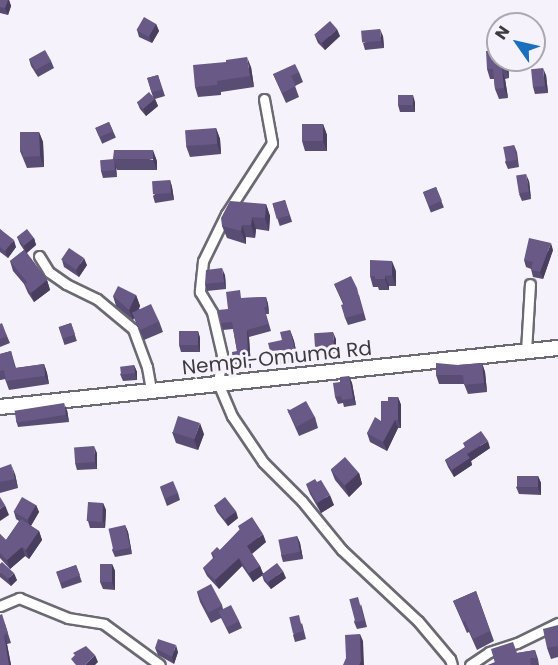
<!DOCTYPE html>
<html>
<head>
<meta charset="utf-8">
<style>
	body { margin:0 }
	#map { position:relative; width:558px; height:665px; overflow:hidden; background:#f5f2fc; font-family:Poppins,sans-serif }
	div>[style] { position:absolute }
	.roads { filter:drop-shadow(2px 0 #6b6972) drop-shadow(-2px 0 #6b6972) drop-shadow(0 2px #6b6972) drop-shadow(0 -2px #6b6972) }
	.street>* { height:9px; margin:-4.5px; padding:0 4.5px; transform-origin:4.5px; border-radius:4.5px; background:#fff }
	.secondary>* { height:14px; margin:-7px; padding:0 7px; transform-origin:7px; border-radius:7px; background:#fff }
	.wall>* { inset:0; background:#594d74; transform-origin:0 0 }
	.shaded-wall>* { inset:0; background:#493e5e }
	.building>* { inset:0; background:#685987; transform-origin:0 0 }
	span { translate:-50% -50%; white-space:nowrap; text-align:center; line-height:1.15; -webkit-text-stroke:6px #f5f2fc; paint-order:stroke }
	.street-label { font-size:20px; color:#3c3b3f }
	.north { position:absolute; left:486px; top:12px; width:60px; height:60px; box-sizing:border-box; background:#f5f2fc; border:2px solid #aba9b0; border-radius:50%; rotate:304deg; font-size:16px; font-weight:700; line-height:24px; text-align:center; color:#3c3b3f }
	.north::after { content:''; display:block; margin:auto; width:21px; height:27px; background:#1b6fbd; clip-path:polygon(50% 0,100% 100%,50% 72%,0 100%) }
</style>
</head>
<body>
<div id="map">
	<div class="roads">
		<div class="street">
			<div style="left:264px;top:99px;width:45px;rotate:79.7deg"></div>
			<div style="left:272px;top:143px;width:85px;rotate:122.9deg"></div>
			<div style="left:226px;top:214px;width:52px;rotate:116.1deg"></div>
			<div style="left:203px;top:261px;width:31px;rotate:96deg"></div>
			<div style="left:200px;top:292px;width:23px;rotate:59deg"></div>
			<div style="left:212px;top:312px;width:44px;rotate:76.9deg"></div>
			<div style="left:222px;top:355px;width:28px;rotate:98deg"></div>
			<div style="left:218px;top:383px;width:36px;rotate:67deg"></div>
			<div style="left:232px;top:416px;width:55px;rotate:56deg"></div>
			<div style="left:263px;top:462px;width:55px;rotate:45deg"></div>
			<div style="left:302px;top:501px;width:63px;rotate:50.8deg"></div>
			<div style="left:342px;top:550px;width:104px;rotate:43.1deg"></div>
			<div style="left:418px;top:621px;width:50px;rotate:49.9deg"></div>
			<div style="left:450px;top:659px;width:6px;rotate:72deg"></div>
			<div style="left:39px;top:256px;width:19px;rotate:58deg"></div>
			<div style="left:49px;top:272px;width:21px;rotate:35deg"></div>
			<div style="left:66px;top:284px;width:34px;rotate:26deg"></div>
			<div style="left:97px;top:299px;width:47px;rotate:39.8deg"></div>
			<div style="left:133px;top:329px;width:40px;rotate:69.8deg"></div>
			<div style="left:147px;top:367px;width:23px;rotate:80deg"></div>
			<div style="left:526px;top:351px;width:67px;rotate:-86.6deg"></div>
			<div style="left:0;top:606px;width:21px;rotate:-23deg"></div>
			<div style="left:19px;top:598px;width:53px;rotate:22.2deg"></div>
			<div style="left:68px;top:618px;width:36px;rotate:9deg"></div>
			<div style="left:104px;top:624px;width:69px;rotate:36.2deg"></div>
			<div style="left:470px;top:665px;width:23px;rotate:-34deg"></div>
			<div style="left:489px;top:652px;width:29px;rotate:-18deg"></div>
			<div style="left:517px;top:643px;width:46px;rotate:-26deg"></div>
		</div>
		<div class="secondary">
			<div style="left:0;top:407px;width:561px;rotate:-6.04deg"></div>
		</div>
	</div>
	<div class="wall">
		<div style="clip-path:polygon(0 0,9px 0,11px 6px,8px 15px,0 13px)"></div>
		<div style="clip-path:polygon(156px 24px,159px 31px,152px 43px,139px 37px,137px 30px)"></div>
		<div style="clip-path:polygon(315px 36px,340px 36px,325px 50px,318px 43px)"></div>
		<div style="clip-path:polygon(383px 36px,384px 48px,365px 50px,363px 43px)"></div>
		<div style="clip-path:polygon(29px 59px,51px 61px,54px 68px,38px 77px,31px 66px)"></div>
		<div style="clip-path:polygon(498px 60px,508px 60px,509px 78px,505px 79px,508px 98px,499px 99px,495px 89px,494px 79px,490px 79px,487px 69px)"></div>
		<div style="clip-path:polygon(251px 67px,254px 87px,221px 92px,221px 95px,198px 97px,195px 87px)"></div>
		<div style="clip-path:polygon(299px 72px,303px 82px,295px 86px,299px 97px,286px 103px,273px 74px)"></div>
		<div style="clip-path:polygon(158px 75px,165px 96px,155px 99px,158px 106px,146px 116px,140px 109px,137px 102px,153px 97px,147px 78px)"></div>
		<div style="clip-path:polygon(546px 75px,548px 93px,535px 94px,533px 87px)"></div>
		<div style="clip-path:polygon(415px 102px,415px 112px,400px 112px,398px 105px)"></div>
		<div style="left:109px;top:122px;width:17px;height:15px;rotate:66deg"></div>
		<div style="clip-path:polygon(323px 124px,327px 135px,327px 151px,305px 151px,302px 141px)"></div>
		<div style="clip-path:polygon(216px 128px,220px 139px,221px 154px,190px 157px,186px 146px)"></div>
		<div style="clip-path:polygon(39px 132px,43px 142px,44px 167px,27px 168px,20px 151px)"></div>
		<div style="clip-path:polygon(514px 145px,517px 152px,519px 167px,508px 169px,505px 162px)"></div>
		<div style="clip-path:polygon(114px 150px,157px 161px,157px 170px,117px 170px,116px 168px,117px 177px,103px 178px,101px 171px,113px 159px)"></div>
		<div style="clip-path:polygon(170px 180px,172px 187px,174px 200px,155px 203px,153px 196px)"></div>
		<div style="clip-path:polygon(529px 181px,531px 199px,522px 201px,519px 194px)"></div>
		<div style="left:436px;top:187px;width:22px;height:14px;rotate:69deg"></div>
		<div style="left:285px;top:200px;width:23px;height:13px;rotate:72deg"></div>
		<div style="clip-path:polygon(266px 204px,270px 216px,269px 231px,256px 229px,255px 238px,246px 237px,246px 244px,227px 238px,222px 226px)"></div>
		<div style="clip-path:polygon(0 229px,16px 247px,8px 258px,0 252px)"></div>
		<div style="clip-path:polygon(17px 237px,34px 238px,36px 245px,27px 253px,47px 280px,50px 290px,34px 302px,28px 293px,24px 284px,13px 271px,10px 261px,24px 250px,20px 244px)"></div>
		<div style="clip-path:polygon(553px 250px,543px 279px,533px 277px,531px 269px,526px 267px,524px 260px)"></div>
		<div style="clip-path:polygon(62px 260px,87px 265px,79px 277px,64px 267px)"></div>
		<div style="clip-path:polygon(396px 271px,396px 286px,389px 286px,389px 290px,379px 290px,378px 287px,373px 287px,370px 276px)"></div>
		<div style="clip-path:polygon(225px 275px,226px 289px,207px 291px,205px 284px)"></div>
		<div style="clip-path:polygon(334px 284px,359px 295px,366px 320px,348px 325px,345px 318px,343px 304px)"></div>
		<div style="clip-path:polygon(136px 295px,140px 306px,139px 309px,159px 321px,163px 332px,144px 340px,134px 318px,133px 320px,116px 306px,113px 296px)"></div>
		<div style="clip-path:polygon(266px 297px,268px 304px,269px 314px,266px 314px,271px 331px,249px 337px,251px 368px,235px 369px,233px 362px,237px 351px,233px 329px,223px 330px,221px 323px,228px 309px,243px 298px)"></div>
		<div style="left:71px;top:323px;width:19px;height:13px;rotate:72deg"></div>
		<div style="clip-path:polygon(0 324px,7px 336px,10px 343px,0 347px)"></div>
		<div style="clip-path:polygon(290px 330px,294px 341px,298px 360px,275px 366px,271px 355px,282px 340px)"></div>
		<div style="clip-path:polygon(198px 331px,200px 338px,200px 352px,181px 352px,179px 345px)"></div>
		<div style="clip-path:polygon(336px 339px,336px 353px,317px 354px,315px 347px)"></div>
		<div style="clip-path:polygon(11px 351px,16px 368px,44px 364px,47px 373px,49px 384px,9px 390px,5px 379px,1px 380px,0 380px,0 354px)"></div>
		<div style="clip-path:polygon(482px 363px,485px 372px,487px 392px,468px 394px,464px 384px,439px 384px,436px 375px,458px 365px)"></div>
		<div style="clip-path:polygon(134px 365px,137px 372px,137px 380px,123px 381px,120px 374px)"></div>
		<div style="clip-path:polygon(349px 376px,352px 383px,356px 405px,344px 407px,343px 403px,338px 404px,335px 397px,340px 382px)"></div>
		<div style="clip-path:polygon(398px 397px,401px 405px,401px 428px,398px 428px,387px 451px,370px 442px,367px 433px,381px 421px,388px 401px)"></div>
		<div style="clip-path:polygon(287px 409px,315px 417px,318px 428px,299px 436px)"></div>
		<div style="clip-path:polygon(67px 410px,69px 422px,18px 427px,16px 420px)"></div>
		<div style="clip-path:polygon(172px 432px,204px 434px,198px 450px,176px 443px)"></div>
		<div style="clip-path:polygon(463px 443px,490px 448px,471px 461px,472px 465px,454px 477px,448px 467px,445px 460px,465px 447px)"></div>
		<div style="clip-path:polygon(97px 453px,97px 469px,77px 470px,75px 463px)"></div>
		<div style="clip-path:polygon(0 468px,15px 474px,18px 488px,0 493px)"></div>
		<div style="clip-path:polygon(331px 470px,359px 473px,362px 484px,349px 497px,335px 480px)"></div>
		<div style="clip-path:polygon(538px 476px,541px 483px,541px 495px,519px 494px,516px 487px)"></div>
		<div style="clip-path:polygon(306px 484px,334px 505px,321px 513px,310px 494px)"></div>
		<div style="clip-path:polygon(160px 487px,178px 493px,180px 500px,167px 506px)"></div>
		<div style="clip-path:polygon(103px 503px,106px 510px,105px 528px,90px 528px,88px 521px)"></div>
		<div style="clip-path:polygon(36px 505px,39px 512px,31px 526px,39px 531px,42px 540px,29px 559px,25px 556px,10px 569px,0 558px,0 534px,6px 540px,19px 521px,16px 519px,14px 512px)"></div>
		<div style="clip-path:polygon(214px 505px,238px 518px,228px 526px,217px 512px)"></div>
		<div style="clip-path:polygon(125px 525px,128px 532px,132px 554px,115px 557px,112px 550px)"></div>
		<div style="clip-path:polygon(238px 526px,266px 542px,252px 554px,260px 566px,263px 573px,286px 578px,271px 589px,264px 581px,262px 575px,253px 582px,242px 566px,219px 589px,207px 576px,203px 568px,213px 558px,211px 553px,220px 550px,240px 530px)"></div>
		<div style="clip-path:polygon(297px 536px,300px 543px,303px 559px,283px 562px,281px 555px)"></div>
		<div style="clip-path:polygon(112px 564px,115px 571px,115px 590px,103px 589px,100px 582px)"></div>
		<div style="left:76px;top:565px;width:18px;height:21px;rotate:71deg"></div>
		<div style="clip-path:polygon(0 572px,17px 580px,11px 586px,0 577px)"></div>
		<div style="clip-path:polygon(476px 591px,494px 641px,477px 650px,469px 632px,467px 633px,453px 601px)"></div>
		<div style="clip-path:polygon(197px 592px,222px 605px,223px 609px,239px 621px,242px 628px,229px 634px,221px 618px,211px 623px,200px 602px)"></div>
		<div style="clip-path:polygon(361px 604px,367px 627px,357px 629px,354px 622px)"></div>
		<div style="clip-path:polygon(302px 623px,306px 639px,295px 642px,293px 635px)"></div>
		<div style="clip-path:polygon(5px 624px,11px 643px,7px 644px,11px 665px,0 665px)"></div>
		<div style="clip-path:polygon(558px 625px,558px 657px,551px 659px,547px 648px)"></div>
		<div style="clip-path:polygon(155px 648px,178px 652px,174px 664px,158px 655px)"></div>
		<div style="clip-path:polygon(535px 650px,538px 659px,539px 665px,488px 665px,517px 653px)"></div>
	</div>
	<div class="shaded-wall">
		<div style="clip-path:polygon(8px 0,9px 0,11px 6px,8px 15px,5px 8px)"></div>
		<div style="clip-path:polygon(156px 24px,159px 31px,152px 43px,149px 36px)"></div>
		<div style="clip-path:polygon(337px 29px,340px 36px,325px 50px,322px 43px)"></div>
		<div style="clip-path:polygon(380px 29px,383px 36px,384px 48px,381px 41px)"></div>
		<div style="clip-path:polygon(247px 57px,251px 67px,254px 87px,250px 76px)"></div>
		<div style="clip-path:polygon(505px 60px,508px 60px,509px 78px,506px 69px)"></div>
		<div style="clip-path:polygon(543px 68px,546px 75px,548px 93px,545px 86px)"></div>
		<div style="clip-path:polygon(502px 69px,505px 79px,508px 98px,504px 88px)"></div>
		<div style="clip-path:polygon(413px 95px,415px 102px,415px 112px,413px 105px)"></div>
		<div style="clip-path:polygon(155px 99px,158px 106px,146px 116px,143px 109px)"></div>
		<div style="clip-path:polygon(323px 124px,327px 135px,327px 151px,323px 141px)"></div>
		<div style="clip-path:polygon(216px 128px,220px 139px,221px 154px,217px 144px)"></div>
		<div style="clip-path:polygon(39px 132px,43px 142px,44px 167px,40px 156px)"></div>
		<div style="clip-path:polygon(153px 150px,157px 161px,157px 170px,153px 160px)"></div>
		<div style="clip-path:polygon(114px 161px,116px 168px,117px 177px,115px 170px)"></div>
		<div style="clip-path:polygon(526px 174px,529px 181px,531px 199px,529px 192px)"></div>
		<div style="clip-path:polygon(170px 180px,172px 187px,174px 200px,171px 193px)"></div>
		<div style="clip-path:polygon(266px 204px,270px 216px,269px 231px,265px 218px)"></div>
		<div style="clip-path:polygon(252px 217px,256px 229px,255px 238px,251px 225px)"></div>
		<div style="clip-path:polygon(242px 225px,246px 237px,246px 244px,241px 231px)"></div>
		<div style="clip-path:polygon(34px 238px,36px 245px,26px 253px,24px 246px)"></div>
		<div style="clip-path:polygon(14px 240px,16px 247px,8px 258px,5px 251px)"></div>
		<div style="clip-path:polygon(551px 243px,553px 250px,543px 279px,540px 272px)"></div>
		<div style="clip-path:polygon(84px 258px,87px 265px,79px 277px,76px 270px)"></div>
		<div style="clip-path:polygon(392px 261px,396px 271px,396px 286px,392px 275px)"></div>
		<div style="clip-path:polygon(222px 268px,225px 275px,226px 289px,224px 282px)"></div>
		<div style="clip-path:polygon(385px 276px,389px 286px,389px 290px,385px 279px)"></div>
		<div style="clip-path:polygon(47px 280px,50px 290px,34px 302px,31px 293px)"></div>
		<div style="clip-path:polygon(136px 295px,140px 306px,134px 317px,132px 312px,134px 318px,133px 320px,129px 310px)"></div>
		<div style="clip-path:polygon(266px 297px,268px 304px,269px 314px,267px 307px)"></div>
		<div style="clip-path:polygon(247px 330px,249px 337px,251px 368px,248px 361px)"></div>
		<div style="clip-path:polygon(290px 330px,294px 341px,298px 360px,295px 350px)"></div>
		<div style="clip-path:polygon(198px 331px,200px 338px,200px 352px,198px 345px)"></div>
		<div style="clip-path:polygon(333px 332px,336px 339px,336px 353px,334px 346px)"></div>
		<div style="clip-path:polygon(482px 363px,485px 372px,487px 392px,484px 383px)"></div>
		<div style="clip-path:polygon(44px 364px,47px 373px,49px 384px,45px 376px)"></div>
		<div style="clip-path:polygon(134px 365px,137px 372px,137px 380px,135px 373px)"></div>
		<div style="clip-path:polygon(349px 376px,352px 383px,356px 405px,353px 398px)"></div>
		<div style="clip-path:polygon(398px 397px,401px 405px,401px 428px,398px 420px)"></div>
		<div style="clip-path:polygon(64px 403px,67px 410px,69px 422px,66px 415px)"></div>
		<div style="clip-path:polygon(395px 420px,398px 428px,387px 451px,383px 442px)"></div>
		<div style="clip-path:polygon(200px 423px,204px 434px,198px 450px,194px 440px)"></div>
		<div style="clip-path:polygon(488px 441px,490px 448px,471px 461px,472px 465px,454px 477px,452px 470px,467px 454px)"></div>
		<div style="clip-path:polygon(94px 446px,97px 453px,97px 469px,95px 462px)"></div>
		<div style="clip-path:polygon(11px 464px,15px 474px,18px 488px,15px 479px)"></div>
		<div style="clip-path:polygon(359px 473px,362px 484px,349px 497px,345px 486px)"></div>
		<div style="clip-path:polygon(538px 476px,541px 483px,541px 495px,538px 488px)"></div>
		<div style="clip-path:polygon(330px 495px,334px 505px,321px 513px,317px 503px)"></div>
		<div style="clip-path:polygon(103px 503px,106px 510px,105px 528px,103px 521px)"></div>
		<div style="clip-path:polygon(5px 505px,9px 515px,0 521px,0 509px)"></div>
		<div style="clip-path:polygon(36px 505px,39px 512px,30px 527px,28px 520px)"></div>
		<div style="clip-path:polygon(236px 511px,238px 518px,228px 526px,225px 519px)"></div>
		<div style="clip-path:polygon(125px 525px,128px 532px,132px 554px,130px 547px)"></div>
		<div style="clip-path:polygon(39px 531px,42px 540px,29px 559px,26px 550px)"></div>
		<div style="clip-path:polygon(263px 534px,266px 542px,250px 555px,247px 546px)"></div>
		<div style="clip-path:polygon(297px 536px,300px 543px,303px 559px,300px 552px)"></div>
		<div style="clip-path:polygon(22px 547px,25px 556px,10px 569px,7px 560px)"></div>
		<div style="clip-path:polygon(239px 558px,242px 566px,219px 589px,215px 580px)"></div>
		<div style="clip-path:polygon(112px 564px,115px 571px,115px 590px,112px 582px)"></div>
		<div style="clip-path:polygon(260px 566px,263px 575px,253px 582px,249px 573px)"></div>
		<div style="clip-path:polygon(283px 571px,286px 578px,271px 589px,268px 582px)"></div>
		<div style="clip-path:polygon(14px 573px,17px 580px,11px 586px,8px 579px)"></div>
		<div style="clip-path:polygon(360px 634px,363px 641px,364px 665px,359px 665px)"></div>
		<div style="clip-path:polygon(4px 635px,7px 644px,11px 665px,9px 665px)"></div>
		<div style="clip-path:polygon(176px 645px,178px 652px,174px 664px,172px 657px)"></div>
		<div style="clip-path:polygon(95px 655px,98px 662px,95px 665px,85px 665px)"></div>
	</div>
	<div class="building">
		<div style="clip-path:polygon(0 0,8px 0,5px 8px,0 7px)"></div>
		<div style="left:144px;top:17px;width:14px;height:15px;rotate:30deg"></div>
		<div style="left:330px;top:21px;width:11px;height:21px;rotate:49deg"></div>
		<div style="left:380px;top:29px;width:12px;height:19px;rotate:85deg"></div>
		<div style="left:45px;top:50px;width:13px;height:18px;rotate:61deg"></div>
		<div style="clip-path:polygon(498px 50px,498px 60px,505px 60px,506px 69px,502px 69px,504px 88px,495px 89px,493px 69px,487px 69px,486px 51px)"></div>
		<div style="clip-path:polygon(247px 57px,250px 76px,217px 81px,217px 85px,195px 87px,193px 65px,226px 62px,226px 60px)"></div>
		<div style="clip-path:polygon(295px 64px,299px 72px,291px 76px,296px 86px,282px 93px,273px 74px)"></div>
		<div style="left:543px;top:68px;width:18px;height:12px;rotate:84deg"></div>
		<div style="left:158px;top:75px;width:15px;height:11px;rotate:74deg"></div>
		<div style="left:149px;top:92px;width:9px;height:16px;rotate:49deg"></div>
		<div style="left:398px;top:95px;width:15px;height:10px"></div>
		<div style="left:109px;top:122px;width:10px;height:15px;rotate:66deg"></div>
		<div style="left:302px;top:124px;width:21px;height:17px"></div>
		<div style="left:216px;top:128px;width:16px;height:31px;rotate:86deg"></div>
		<div style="clip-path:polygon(20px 132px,39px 132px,40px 156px,23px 157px,23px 152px,20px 151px)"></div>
		<div style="left:514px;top:145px;width:15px;height:11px;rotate:79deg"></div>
		<div style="left:114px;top:150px;width:39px;height:9px"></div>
		<div style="left:114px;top:159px;width:11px;height:14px;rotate:85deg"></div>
		<div style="left:526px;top:174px;width:18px;height:10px;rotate:81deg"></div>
		<div style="left:170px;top:180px;width:13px;height:18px;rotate:86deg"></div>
		<div style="left:436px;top:187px;width:15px;height:14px;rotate:67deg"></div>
		<div style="left:285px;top:200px;width:16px;height:13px;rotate:75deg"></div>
		<div style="clip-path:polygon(230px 201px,266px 204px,265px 218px,252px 217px,251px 225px,242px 225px,241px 231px,222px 226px,221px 218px)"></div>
		<div style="clip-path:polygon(0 229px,14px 240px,5px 251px,0 247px)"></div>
		<div style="left:27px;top:229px;width:11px;height:13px;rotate:52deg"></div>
		<div style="clip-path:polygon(529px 238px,551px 243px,540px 272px,531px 270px,533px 262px,524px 260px)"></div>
		<div style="left:69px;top:248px;width:18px;height:14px;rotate:34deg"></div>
		<div style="clip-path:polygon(24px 250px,47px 280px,31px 293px,24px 284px,27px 282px,10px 261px)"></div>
		<div style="clip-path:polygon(370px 260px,392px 261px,392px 275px,385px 276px,385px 279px,375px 279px,375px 276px,370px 276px)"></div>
		<div style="clip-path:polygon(222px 268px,224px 282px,205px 284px,206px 270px)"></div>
		<div style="clip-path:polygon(351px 276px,357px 288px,363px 313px,345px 318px,341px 305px,344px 304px,334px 284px)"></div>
		<div style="clip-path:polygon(118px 286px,136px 295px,129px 310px,113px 296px)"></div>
		<div style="clip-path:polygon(240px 290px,241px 298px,266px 297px,267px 307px,264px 307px,268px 324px,247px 330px,248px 361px,233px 362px,232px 352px,237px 351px,232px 322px,221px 323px,218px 310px,228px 309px,226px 292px)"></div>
		<div style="left:151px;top:304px;width:19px;height:21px;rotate:65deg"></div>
		<div style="clip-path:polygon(2px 323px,7px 336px,0 339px,0 324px)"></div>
		<div style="left:71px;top:323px;width:12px;height:13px;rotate:70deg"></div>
		<div style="clip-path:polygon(290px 330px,295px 350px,271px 355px,268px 343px,282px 340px,280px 332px)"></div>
		<div style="left:198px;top:331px;width:14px;height:19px;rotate:90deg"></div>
		<div style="left:333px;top:332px;width:14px;height:19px;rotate:86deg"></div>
		<div style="clip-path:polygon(11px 351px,15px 368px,44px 364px,45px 376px,6px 381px,4px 370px,0 371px,0 354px)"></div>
		<div style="clip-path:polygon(436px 363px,458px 365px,482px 363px,484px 383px,464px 385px,463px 375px,436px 375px)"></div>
		<div style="left:134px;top:365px;width:8px;height:14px;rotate:83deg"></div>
		<div style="clip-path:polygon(349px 376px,353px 398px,342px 400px,341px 396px,335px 397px,333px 383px,340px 382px,340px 377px)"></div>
		<div style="clip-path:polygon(388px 397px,398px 397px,398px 420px,395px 420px,383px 442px,367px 433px,375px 417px,381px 421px,381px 401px,388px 401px)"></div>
		<div style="left:306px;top:401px;width:18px;height:21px;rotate:61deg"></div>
		<div style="left:64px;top:403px;width:12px;height:50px;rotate:81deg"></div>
		<div style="left:178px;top:416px;width:23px;height:17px;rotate:18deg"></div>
		<div style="clip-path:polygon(481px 431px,488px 441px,467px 454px,470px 458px,452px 470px,445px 460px,466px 447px,463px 443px)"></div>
		<div style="left:94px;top:446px;width:16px;height:20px;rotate:86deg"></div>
		<div style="left:345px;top:457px;width:21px;height:19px;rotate:49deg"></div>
		<div style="clip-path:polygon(11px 464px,15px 479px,0 482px,0 468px)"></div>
		<div style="left:517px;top:476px;width:21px;height:11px"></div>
		<div style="clip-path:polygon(315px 479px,317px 482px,321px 480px,330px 495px,317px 503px,306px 484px)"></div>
		<div style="left:173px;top:481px;width:13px;height:14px;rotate:67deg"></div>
		<div style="clip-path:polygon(0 497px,5px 505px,0 509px)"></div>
		<div style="left:22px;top:497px;width:16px;height:17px;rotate:30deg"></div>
		<div style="left:225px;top:497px;width:18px;height:14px;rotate:52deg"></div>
		<div style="left:88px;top:502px;width:15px;height:19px;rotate:4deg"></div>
		<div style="clip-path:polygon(252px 517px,263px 534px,247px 546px,260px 566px,249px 573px,239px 558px,215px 580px,203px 568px,215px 557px,211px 553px,217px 547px,220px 550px,240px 529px,238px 526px)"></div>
		<div style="clip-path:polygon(21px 519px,39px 531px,26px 550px,22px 547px,7px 560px,0 553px,0 534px,6px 540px)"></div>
		<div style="left:125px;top:525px;width:23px;height:17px;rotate:77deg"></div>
		<div style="left:297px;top:536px;width:16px;height:19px;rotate:79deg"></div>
		<div style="clip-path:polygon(2px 562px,14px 573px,8px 579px,0 572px,0 564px)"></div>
		<div style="left:277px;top:563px;width:10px;height:19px;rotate:53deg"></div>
		<div style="left:100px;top:564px;width:12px;height:18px"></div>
		<div style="left:76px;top:565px;width:11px;height:21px;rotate:68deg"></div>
		<div style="left:211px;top:584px;width:24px;height:16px;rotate:62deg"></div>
		<div style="clip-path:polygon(476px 591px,490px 631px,473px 639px,465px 621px,463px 622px,453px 601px)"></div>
		<div style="left:358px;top:597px;width:24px;height:9px;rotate:75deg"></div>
		<div style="left:231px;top:605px;width:18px;height:14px;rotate:63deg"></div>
		<div style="clip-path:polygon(2px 614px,8px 633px,4px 635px,9px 665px,0 665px,0 615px)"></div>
		<div style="left:299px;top:615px;width:17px;height:10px;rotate:77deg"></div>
		<div style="clip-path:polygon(558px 625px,558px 646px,547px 648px,543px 629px)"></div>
		<div style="clip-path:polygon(360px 634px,361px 661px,359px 665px,343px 665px,346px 658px,345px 635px)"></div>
		<div style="clip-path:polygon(158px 639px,176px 645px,172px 657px,155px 648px)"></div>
		<div style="clip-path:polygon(513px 642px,517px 653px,535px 650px,536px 658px,530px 658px,531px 665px,488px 665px,495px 663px,491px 649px)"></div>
		<div style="clip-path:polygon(86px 646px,95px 655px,85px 665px,76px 665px,71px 659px,75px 655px,73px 653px)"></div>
	</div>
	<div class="street-label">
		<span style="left:277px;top:358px;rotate:-6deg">Nempi-Omuma Rd</span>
	</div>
	<div class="north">N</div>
</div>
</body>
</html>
